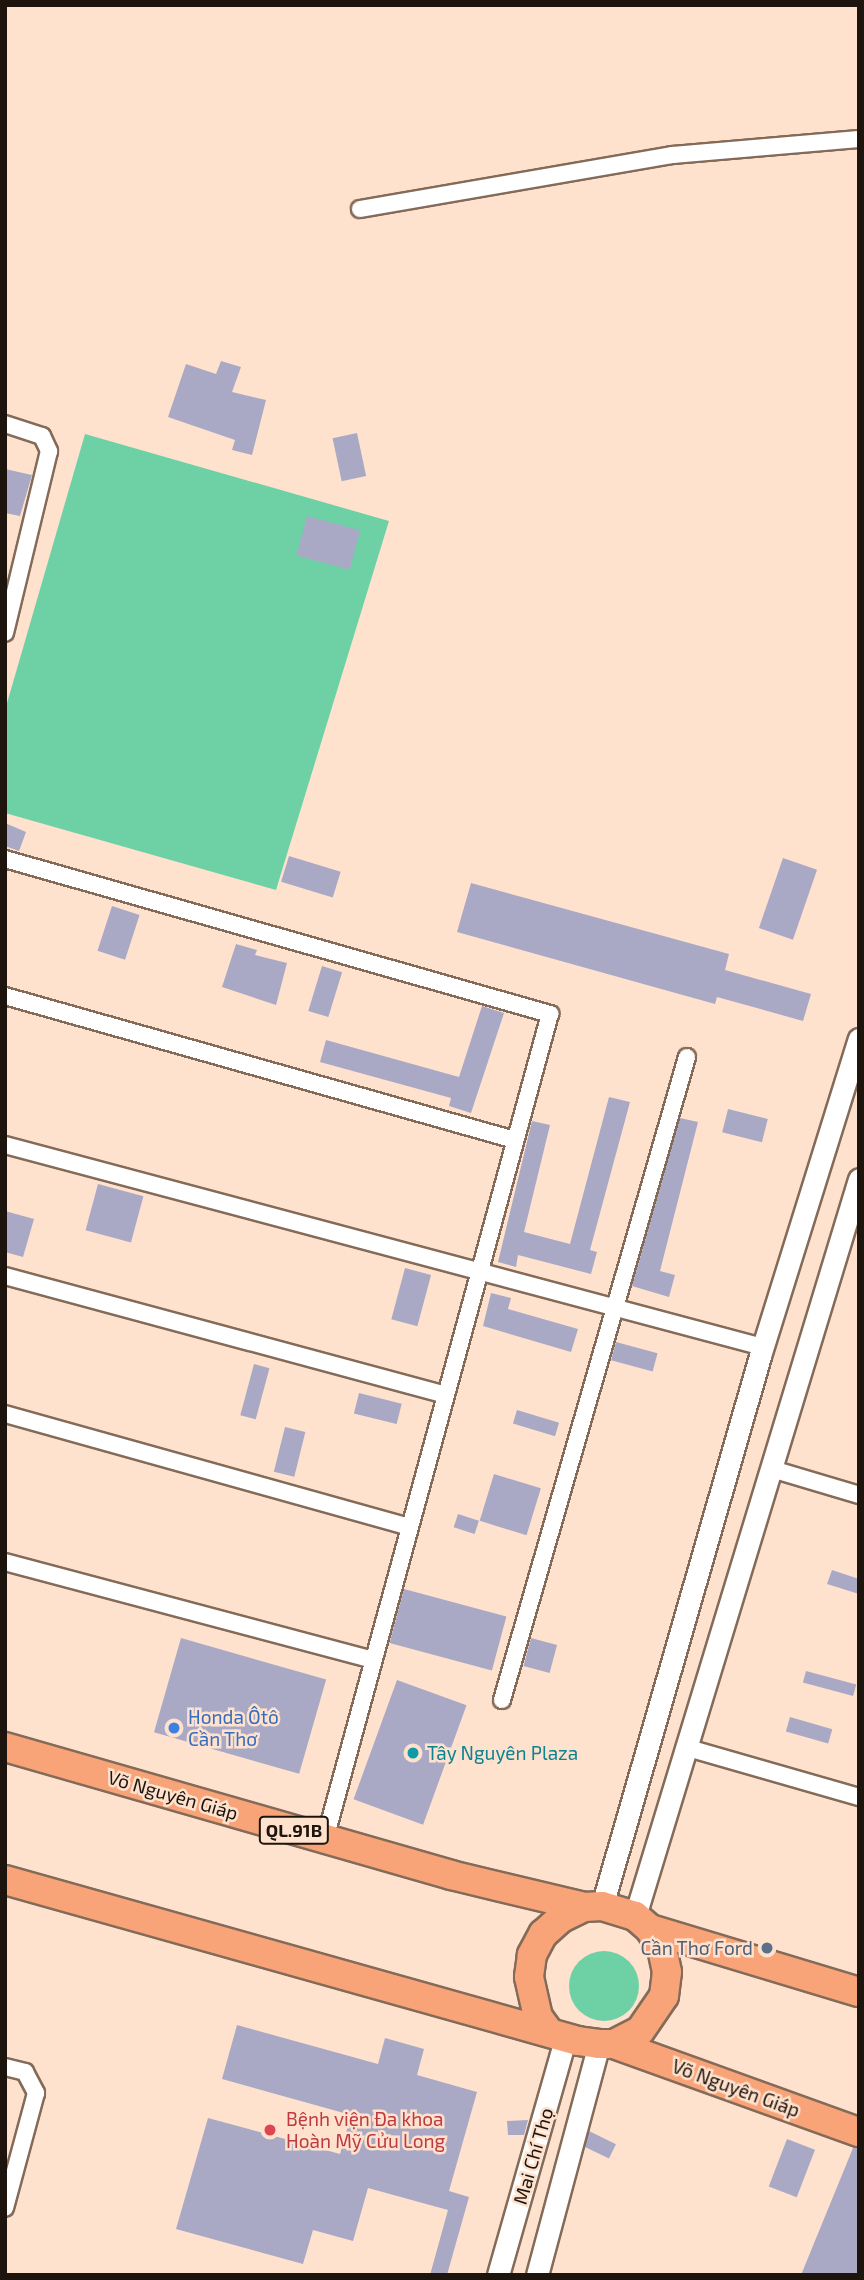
<!DOCTYPE html>
<html>
<head>
<meta charset="utf-8">
<style>
	body { margin:0 }
	#map { position:relative; width:864px; height:2280px; overflow:hidden; background:#fee2ce; font-family:"Exo 2",sans-serif }
	div>[style] { position:absolute }
	.green>* { inset:0; background:#6ed1a6 }
	.round { border-radius:50% }
	.building>* { inset:0; background:#a9a9c6; transform-origin:0 0 }
	.roads { filter:drop-shadow(2px 0 #846b59) drop-shadow(-2px 0 #846b59) drop-shadow(0 2px #846b59) drop-shadow(0 -2px #846b59) }
	.minor>* { height:16px; margin:-8px; padding:0 8px; transform-origin:8px; border-radius:8px; background:#fff }
	.tertiary>* { height:21px; margin:-10.5px; padding:0 10.5px; transform-origin:10.5px; border-radius:10.5px; background:#fff }
	.trunk>* { height:28px; margin:-14px; padding:0 14px; transform-origin:14px; border-radius:14px; background:#f8a478 }
	.dots>* { width:19px; height:19px; translate:-50% -50%; box-sizing:border-box; border:4px solid #fee2ce; border-radius:50% }
	span { translate:-50% -50%; white-space:nowrap; text-align:center; line-height:1.15; -webkit-text-stroke:5px #fee2ce; paint-order:stroke }
	.shield-label span { padding:2px 5px; background:#fee2ce; border:2px solid; border-radius:5px; -webkit-text-stroke-width:0 }
	.shield-label { font-size:18px; color:#1d140d; font-weight:700 }
	.shop-label { font-size:19px; color:#366cbe }
	.left { translate:0 -50%; text-align:left }
	.culture-label { font-size:19px; color:#0d838f }
	.street-label { font-size:19px; color:#1d140d }
	.service-label { font-size:19px; color:#4e5e75 }
	.right { translate:-100% -50%; text-align:right }
	.health-label { font-size:19px; color:#be3a42 }
	.frame { position:absolute; inset:0; border:7px solid #1d140d; pointer-events:none }
</style>
</head>
<body>
<div id="map">
	<div class="green">
		<div style="clip-path:polygon(85px 434px,389px 521px,276px 890px,5px 813px,5px 710px)"></div>
		<div class="round" style="left:569px;top:1951px;width:70px;height:70px"></div>
	</div>
	<div class="building">
		<div style="clip-path:polygon(221px 361px,241px 367px,232px 392px,266px 400px,252px 455px,232px 450px,235px 440px,168px 417px,186px 364px,216px 374px)"></div>
		<div style="left:357px;top:433px;width:44px;height:25px;rotate:78deg"></div>
		<div style="clip-path:polygon(5px 469px,32px 475px,20px 516px,5px 513px)"></div>
		<div style="left:307px;top:516px;width:55px;height:41px;rotate:15deg"></div>
		<div style="clip-path:polygon(5px 823px,26px 832px,19px 851px,5px 846px)"></div>
		<div style="left:289px;top:856px;width:54px;height:27px;rotate:17deg"></div>
		<div style="left:783px;top:858px;width:36px;height:74px;rotate:19deg"></div>
		<div style="clip-path:polygon(471px 883px,729px 954px,725px 970px,811px 994px,803px 1021px,717px 997px,715px 1004px,457px 932px)"></div>
		<div style="left:112px;top:906px;width:29px;height:47px;rotate:18deg"></div>
		<div style="clip-path:polygon(236px 944px,257px 950px,255px 955px,287px 963px,276px 1005px,222px 987px)"></div>
		<div style="left:322px;top:966px;width:21px;height:47px;rotate:17deg"></div>
		<div style="clip-path:polygon(482px 1006px,504px 1013px,471px 1113px,449px 1106px,451px 1098px,320px 1062px,326px 1040px,459px 1077px)"></div>
		<div style="clip-path:polygon(609px 1097px,630px 1102px,590px 1250px,597px 1252px,591px 1274px,518px 1255px,516px 1267px,498px 1262px,532px 1121px,550px 1125px,524px 1232px,570px 1244px)"></div>
		<div style="left:728px;top:1109px;width:41px;height:24px;rotate:14deg"></div>
		<div style="clip-path:polygon(680px 1118px,698px 1122px,660px 1271px,675px 1275px,669px 1297px,632px 1286px)"></div>
		<div style="left:98px;top:1184px;width:47px;height:48px;rotate:15deg"></div>
		<div style="clip-path:polygon(5px 1211px,34px 1219px,23px 1257px,5px 1252px)"></div>
		<div style="left:405px;top:1268px;width:27px;height:53px;rotate:15deg"></div>
		<div style="clip-path:polygon(491px 1293px,511px 1298px,508px 1309px,578px 1329px,571px 1352px,483px 1326px)"></div>
		<div style="left:616px;top:1342px;width:43px;height:19px;rotate:15deg"></div>
		<div style="left:254px;top:1364px;width:16px;height:53px;rotate:15deg"></div>
		<div style="left:359px;top:1393px;width:44px;height:21px;rotate:14deg"></div>
		<div style="left:517px;top:1410px;width:44px;height:14px;rotate:17deg"></div>
		<div style="left:285px;top:1427px;width:21px;height:46px;rotate:14deg"></div>
		<div style="left:494px;top:1474px;width:49px;height:49px;rotate:17deg"></div>
		<div style="left:458px;top:1514px;width:22px;height:14px;rotate:18deg"></div>
		<div style="clip-path:polygon(832px 1570px,859px 1579px,859px 1594px,827px 1584px)"></div>
		<div style="left:404px;top:1589px;width:106px;height:56px;rotate:15deg"></div>
		<div style="left:181px;top:1638px;width:151px;height:98px;rotate:16deg"></div>
		<div style="left:531px;top:1638px;width:27px;height:29px;rotate:15deg"></div>
		<div style="left:806px;top:1671px;width:52px;height:12px;rotate:15deg"></div>
		<div style="left:397px;top:1680px;width:74px;height:127px;rotate:20deg"></div>
		<div style="left:790px;top:1717px;width:44px;height:15px;rotate:16deg"></div>
		<div style="clip-path:polygon(237px 2025px,378px 2064px,385px 2038px,424px 2049px,417px 2075px,477px 2092px,449px 2191px,469px 2197px,447px 2275px,430px 2275px,448px 2210px,368px 2188px,353px 2241px,313px 2230px,303px 2264px,176px 2229px,208px 2118px,340px 2154px,351px 2115px,222px 2079px)"></div>
		<div style="clip-path:polygon(528px 2120px,524px 2135px,508px 2135px,507px 2121px)"></div>
		<div style="left:589px;top:2131px;width:30px;height:16px;rotate:26deg"></div>
		<div style="left:787px;top:2139px;width:30px;height:51px;rotate:21deg"></div>
		<div style="clip-path:polygon(853px 2148px,859px 2148px,859px 2275px,801px 2275px)"></div>
	</div>
	<div class="roads">
		<div class="minor">
			<div style="left:360px;top:209px;width:317px;rotate:-9.8deg"></div>
			<div style="left:672px;top:155px;width:188px;rotate:-4.9deg"></div>
			<div style="left:5px;top:424px;width:39px;rotate:18deg"></div>
			<div style="left:42px;top:436px;width:17px;rotate:65deg"></div>
			<div style="left:49px;top:451px;width:187px;rotate:103.6deg"></div>
			<div style="left:5px;top:859px;width:567px;rotate:15.88deg"></div>
			<div style="left:550px;top:1014px;width:855px;rotate:105.26deg"></div>
			<div style="left:5px;top:996px;width:530px;rotate:15.77deg"></div>
			<div style="left:5px;top:1145px;width:784px;rotate:14.92deg"></div>
			<div style="left:5px;top:1276px;width:456px;rotate:15.1deg"></div>
			<div style="left:5px;top:1414px;width:420px;rotate:15.6deg"></div>
			<div style="left:772px;top:1469px;width:91px;rotate:16.6deg"></div>
			<div style="left:5px;top:1562px;width:381px;rotate:14.9deg"></div>
			<div style="left:502px;top:1700px;width:669px;rotate:-73.95deg"></div>
			<div style="left:688px;top:1748px;width:178px;rotate:16deg"></div>
			<div style="left:5px;top:2067px;width:21px;rotate:14deg"></div>
			<div style="left:25px;top:2072px;width:24px;rotate:62deg"></div>
			<div style="left:36px;top:2093px;width:119px;rotate:105.1deg"></div>
		</div>
		<div class="tertiary">
			<div style="left:602px;top:1906px;width:572px;rotate:-73.97deg"></div>
			<div style="left:760px;top:1356px;width:332px;rotate:-72.7deg"></div>
			<div style="left:635px;top:1916px;width:770px;rotate:-73.09deg"></div>
			<div style="left:498px;top:2275px;width:248px;rotate:-74.1deg"></div>
			<div style="left:537px;top:2275px;width:239px;rotate:-75deg"></div>
		</div>
		<div class="trunk">
			<div style="left:5px;top:1747px;width:464px;rotate:16deg"></div>
			<div style="left:451px;top:1875px;width:137px;rotate:13.5deg"></div>
			<div style="left:5px;top:1880px;width:595px;rotate:15.69deg"></div>
			<div style="left:578px;top:2041px;width:21px;rotate:8deg"></div>
			<div style="left:599px;top:2044px;width:15px"></div>
			<div style="left:614px;top:2044px;width:29px;rotate:-27deg"></div>
			<div style="left:640px;top:2031px;width:42px;rotate:-55.6deg"></div>
			<div style="left:664px;top:1996px;width:24px;rotate:-83deg"></div>
			<div style="left:667px;top:1972px;width:24px;rotate:-102deg"></div>
			<div style="left:662px;top:1949px;width:23px;rotate:-121deg"></div>
			<div style="left:650px;top:1929px;width:20px;rotate:-139deg"></div>
			<div style="left:635px;top:1916px;width:34px;rotate:-163deg"></div>
			<div style="left:602px;top:1906px;width:18px;rotate:177deg"></div>
			<div style="left:584px;top:1907px;width:25px;rotate:154deg"></div>
			<div style="left:561px;top:1918px;width:24px;rotate:138deg"></div>
			<div style="left:543px;top:1934px;width:24px;rotate:118deg"></div>
			<div style="left:532px;top:1955px;width:22px;rotate:98deg"></div>
			<div style="left:529px;top:1977px;width:41px;rotate:77.3deg"></div>
			<div style="left:538px;top:2017px;width:17px;rotate:54deg"></div>
			<div style="left:650px;top:1929px;width:218px;rotate:16.8deg"></div>
			<div style="left:614px;top:2044px;width:260px;rotate:19.8deg"></div>
		</div>
	</div>
	<div class="dots">
		<div style="left:174px;top:1728px;background:#3f7fe0"></div>
		<div style="left:413px;top:1753px;background:#0f9aa8"></div>
		<div style="left:767px;top:1948px;background:#5c6f8a"></div>
		<div style="left:270px;top:2130px;background:#e0444e"></div>
	</div>
	<div class="shield-label">
		<span style="left:294px;top:1830px">QL.91B</span>
	</div>
	<div class="shop-label">
		<span class="left" style="left:188px;top:1728px">Honda Ôtô<br>Cần Thơ</span>
	</div>
	<div class="culture-label">
		<span class="left" style="left:427px;top:1753px">Tây Nguyên Plaza</span>
	</div>
	<div class="street-label">
		<span style="left:173px;top:1795px;rotate:16deg">Võ Nguyên Giáp</span>
		<span style="left:736px;top:2088px;rotate:20deg">Võ Nguyên Giáp</span>
		<span style="left:533px;top:2156px;rotate:-74deg">Mai Chí Thọ</span>
	</div>
	<div class="service-label">
		<span class="right" style="left:753px;top:1948px">Cần Thơ Ford</span>
	</div>
	<div class="health-label">
		<span class="left" style="left:286px;top:2130px">Bệnh viện Đa khoa<br>Hoàn Mỹ Cửu Long</span>
	</div>
	<div class="frame"></div>
</div>
</body>
</html>
